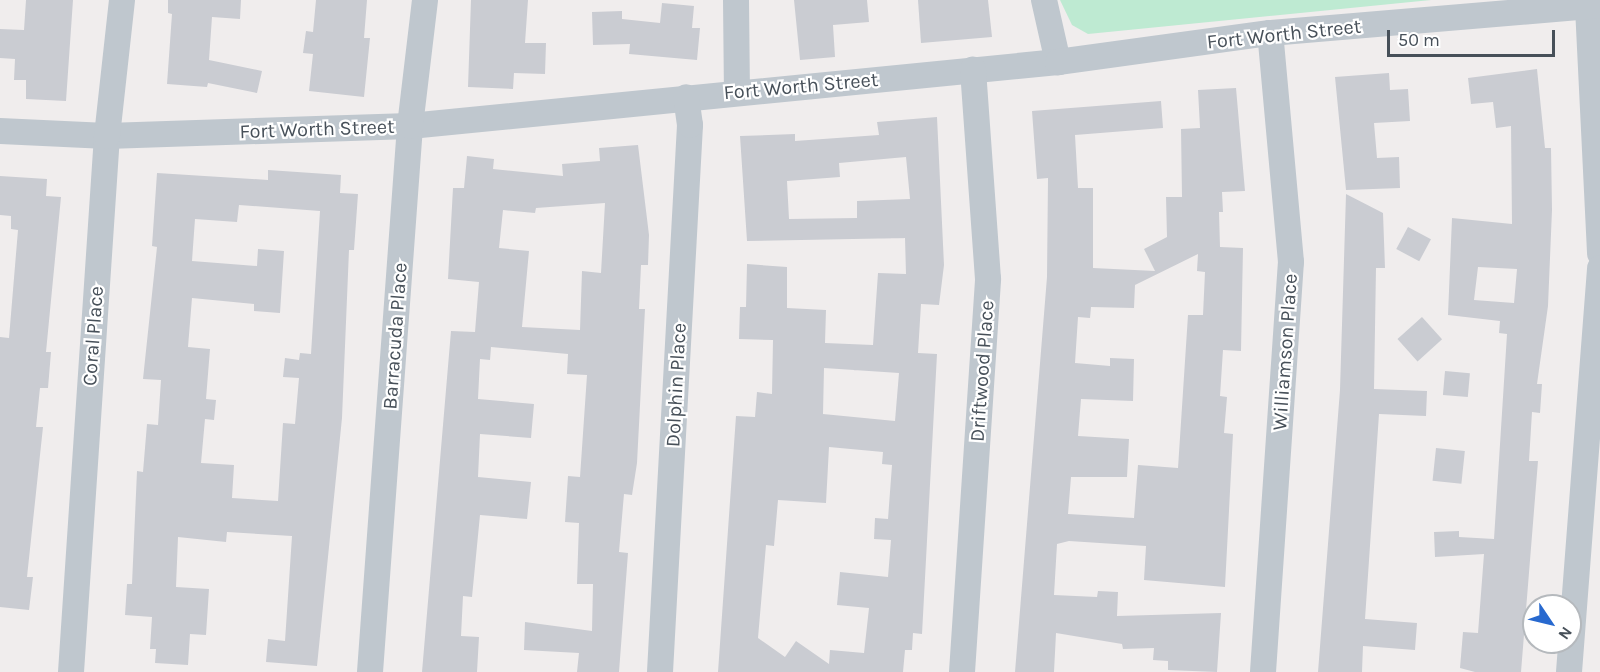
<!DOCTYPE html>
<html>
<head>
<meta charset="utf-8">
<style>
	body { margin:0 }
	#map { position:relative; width:1600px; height:672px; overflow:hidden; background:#f0eded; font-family:Karla,sans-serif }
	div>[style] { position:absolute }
	.green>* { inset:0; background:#beead2 }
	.building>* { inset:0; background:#caccd2; transform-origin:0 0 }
	.street>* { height:26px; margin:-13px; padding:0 13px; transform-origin:13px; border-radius:13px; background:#bfc7ce }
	span { translate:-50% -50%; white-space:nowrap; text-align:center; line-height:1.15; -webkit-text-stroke:4.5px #fff; paint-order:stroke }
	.street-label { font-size:20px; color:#475059 }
	.north { position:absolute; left:1522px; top:594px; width:60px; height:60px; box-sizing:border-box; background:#fff; border:2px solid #b5b9bd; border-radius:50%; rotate:125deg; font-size:16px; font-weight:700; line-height:24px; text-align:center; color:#475059 }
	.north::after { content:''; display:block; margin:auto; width:21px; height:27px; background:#2869cf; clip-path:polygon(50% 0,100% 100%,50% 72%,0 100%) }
	.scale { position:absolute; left:1387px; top:30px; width:168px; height:27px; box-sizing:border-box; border:3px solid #475059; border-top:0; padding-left:8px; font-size:18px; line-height:21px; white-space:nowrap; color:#475059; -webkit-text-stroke:4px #fff; paint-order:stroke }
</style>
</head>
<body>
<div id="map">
	<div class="green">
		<div style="clip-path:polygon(1060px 0,1431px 0,1088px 34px,1072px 25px)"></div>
	</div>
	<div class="building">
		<div style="clip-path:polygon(26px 0,73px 0,66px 101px,26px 99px,26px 80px,14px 80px,15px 59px,0 58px,0 29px,24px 30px)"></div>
		<div style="clip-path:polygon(168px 0,241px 0,240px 19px,212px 17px,209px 60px,262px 71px,257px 93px,208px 83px,207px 87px,167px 84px,172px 14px,168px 13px)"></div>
		<div style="clip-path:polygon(316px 0,367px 0,364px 38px,370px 38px,364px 97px,309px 91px,313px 54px,303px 53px,306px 31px,313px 32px)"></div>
		<div style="clip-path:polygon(471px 0,528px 0,525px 43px,546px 43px,545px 74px,514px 73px,513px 89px,468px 87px)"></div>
		<div style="clip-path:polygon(794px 0,867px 0,869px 22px,833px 25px,835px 57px,800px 60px)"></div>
		<div style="clip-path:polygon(918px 0,988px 0,992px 37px,921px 43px)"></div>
		<div style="clip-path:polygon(662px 3px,694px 6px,692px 28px,700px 28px,697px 60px,629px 54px,630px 44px,593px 45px,592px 12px,622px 11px,622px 19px,660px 23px)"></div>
		<div style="clip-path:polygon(evenodd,1537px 69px,1545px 148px,1551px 148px,1552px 210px,1548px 306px,1537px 384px,1542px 384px,1540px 413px,1532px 412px,1529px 461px,1538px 461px,1521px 672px,1475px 672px,1460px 668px,1463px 632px,1478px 633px,1484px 554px,1435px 557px,1434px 532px,1459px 531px,1459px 537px,1494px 539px,1507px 334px,1499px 333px,1500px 321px,1448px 315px,1452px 218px,1512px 224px,1511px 126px,1496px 128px,1493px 102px,1471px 104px,1468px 78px,1537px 69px,1478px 267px,1517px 269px,1514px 303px,1474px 300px,1478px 267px)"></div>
		<div style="clip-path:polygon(1389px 73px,1390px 90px,1408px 89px,1410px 121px,1374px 123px,1377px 158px,1399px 157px,1400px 188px,1346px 190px,1335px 77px)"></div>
		<div style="clip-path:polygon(evenodd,1236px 88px,1245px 191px,1222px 192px,1223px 212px,1219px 212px,1220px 247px,1243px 248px,1241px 351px,1223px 350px,1220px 396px,1227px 397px,1224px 433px,1233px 434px,1225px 587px,1144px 580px,1146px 546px,1069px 541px,1057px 544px,1054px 595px,1097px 597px,1098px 591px,1118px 592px,1117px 616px,1221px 613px,1217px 672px,1168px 670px,1168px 661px,1153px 660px,1154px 648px,1123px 649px,1122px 644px,1056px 633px,1054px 672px,1015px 672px,1047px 277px,1048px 178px,1037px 179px,1032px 111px,1161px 101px,1163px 128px,1075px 135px,1078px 188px,1093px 188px,1093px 268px,1155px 271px,1144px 249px,1167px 237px,1166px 197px,1182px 197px,1181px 129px,1200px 128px,1198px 90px,1236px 88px,1198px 254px,1197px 271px,1205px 272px,1203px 315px,1188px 315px,1178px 468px,1138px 465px,1134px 518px,1068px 514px,1071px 477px,1127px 477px,1129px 439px,1078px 436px,1081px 399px,1133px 401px,1134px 359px,1110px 358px,1110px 366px,1075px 363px,1078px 317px,1090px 318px,1091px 307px,1134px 308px,1135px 285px,1198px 254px)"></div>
		<div style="clip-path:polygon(evenodd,937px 117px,944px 265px,939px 305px,921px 304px,918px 353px,937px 354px,922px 634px,913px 633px,912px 650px,905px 650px,903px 672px,718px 672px,736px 416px,755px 417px,757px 392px,772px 394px,773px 340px,739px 339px,740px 307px,746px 307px,747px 264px,787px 267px,787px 308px,826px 310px,825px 343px,873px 345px,878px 273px,906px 274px,905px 238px,747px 241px,740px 136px,795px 134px,795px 141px,879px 135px,877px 122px,937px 117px,906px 157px,910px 199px,857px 201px,857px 218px,789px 219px,787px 181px,840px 177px,839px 163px,906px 157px,937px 117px,824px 368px,899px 373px,895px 421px,823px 414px,824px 368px,937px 117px,829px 447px,883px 452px,882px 464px,892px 465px,888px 519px,875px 518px,874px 539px,891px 540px,888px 577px,840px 572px,837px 605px,869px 608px,864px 653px,830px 650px,829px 664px,796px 641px,785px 657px,758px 638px,766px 545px,774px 546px,778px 500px,826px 503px,829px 447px)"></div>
		<div style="clip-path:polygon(evenodd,638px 145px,649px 235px,648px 265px,641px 265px,639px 309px,645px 309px,637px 463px,632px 495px,624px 494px,619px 552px,628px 553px,619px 672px,577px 672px,579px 653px,524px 650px,525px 622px,592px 631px,593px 584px,577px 584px,579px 523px,565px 522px,568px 476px,580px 477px,587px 375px,567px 374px,568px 354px,491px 347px,490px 360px,480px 359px,478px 399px,534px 404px,531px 438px,480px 434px,478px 477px,531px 482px,527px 519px,480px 515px,472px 597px,463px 596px,461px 636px,479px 637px,477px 672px,422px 672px,451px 331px,475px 332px,479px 282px,448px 279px,453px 188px,464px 188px,467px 156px,494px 159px,493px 169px,563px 176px,562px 164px,600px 161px,599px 148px,638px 145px,605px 203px,601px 273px,582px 271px,580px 330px,522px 327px,529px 251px,499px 248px,503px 210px,535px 213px,536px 208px,605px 203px)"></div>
		<div style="clip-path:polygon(evenodd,268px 170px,341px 175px,340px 193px,358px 194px,354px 250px,349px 250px,342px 418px,317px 666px,266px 662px,268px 639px,285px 641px,292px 536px,227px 532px,226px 542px,178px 537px,176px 587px,209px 589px,206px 635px,190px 634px,188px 665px,155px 663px,156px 649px,150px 649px,152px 617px,125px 615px,127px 584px,132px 584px,137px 471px,143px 472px,147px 424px,158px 425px,161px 380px,143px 379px,157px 247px,152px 246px,157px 173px,268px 180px,268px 170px,239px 205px,320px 211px,311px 354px,300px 353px,299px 360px,285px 358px,283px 377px,299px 378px,295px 424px,283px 423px,278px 501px,232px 498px,234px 465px,201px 463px,205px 419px,214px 420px,216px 400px,206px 399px,210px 349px,188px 347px,192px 298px,254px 304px,254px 311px,280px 313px,284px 251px,258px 249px,257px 266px,192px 261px,195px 219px,237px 222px,239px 205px)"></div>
		<div style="clip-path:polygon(0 176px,47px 179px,46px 196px,61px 197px,46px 352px,51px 352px,48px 388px,40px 388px,36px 427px,43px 427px,27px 577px,33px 577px,29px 610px,0 607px,0 337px,9px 338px,18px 230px,11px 229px,11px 216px,0 215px)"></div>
		<div style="clip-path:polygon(1346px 194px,1383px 213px,1385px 268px,1376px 268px,1374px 389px,1427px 391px,1426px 416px,1379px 414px,1365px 619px,1417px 623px,1415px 650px,1363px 646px,1362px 672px,1318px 672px,1340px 390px)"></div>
		<div style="left:1408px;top:227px;width:26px;height:25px;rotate:28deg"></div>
		<div style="left:1422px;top:317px;width:30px;height:33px;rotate:48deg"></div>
		<div style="left:1445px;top:371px;width:25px;height:24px;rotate:5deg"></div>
		<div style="left:1436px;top:448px;width:29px;height:33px;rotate:6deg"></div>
	</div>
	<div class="street">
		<div style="left:736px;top:0;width:92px;rotate:89.4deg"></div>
		<div style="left:1044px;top:0;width:64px;rotate:77.3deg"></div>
		<div style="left:1588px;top:7px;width:247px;rotate:87.2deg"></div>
		<div style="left:0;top:131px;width:107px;rotate:2.7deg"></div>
		<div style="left:107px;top:136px;width:303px;rotate:-1.9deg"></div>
		<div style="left:410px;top:126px;width:651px;rotate:-5.64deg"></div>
		<div style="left:1058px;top:62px;width:214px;rotate:-7.8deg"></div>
		<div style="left:1270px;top:33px;width:331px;rotate:-4.8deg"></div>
		<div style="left:71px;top:672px;width:537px;rotate:-86.16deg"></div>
		<div style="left:107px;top:136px;width:137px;rotate:-83.7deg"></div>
		<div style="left:370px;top:672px;width:547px;rotate:-85.81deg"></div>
		<div style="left:410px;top:126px;width:127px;rotate:-83.2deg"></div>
		<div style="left:660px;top:672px;width:548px;rotate:-86.86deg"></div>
		<div style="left:690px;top:125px;width:28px;rotate:-98deg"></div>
		<div style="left:962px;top:672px;width:394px;rotate:-86.2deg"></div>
		<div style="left:988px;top:279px;width:210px;rotate:-94.1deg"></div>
		<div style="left:1263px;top:672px;width:411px;rotate:-86.1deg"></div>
		<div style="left:1291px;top:262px;width:230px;rotate:-95.2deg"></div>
		<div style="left:1569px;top:672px;width:405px;rotate:-85.6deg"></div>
	</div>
	<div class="street-label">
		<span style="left:1284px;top:34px;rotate:-6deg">Fort Worth Street</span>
		<span style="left:801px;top:86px;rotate:-5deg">Fort Worth Street</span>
		<span style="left:317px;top:129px;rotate:-2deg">Fort Worth Street</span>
		<span style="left:93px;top:336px;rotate:-86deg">Coral Place</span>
		<span style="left:395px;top:336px;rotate:-86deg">Barracuda Place</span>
		<span style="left:1285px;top:352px;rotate:-86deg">Williamson Place</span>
		<span style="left:982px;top:371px;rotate:-86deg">Driftwood Place</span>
		<span style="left:676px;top:385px;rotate:-87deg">Dolphin Place</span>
	</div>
	<div class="north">N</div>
	<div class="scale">50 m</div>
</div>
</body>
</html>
